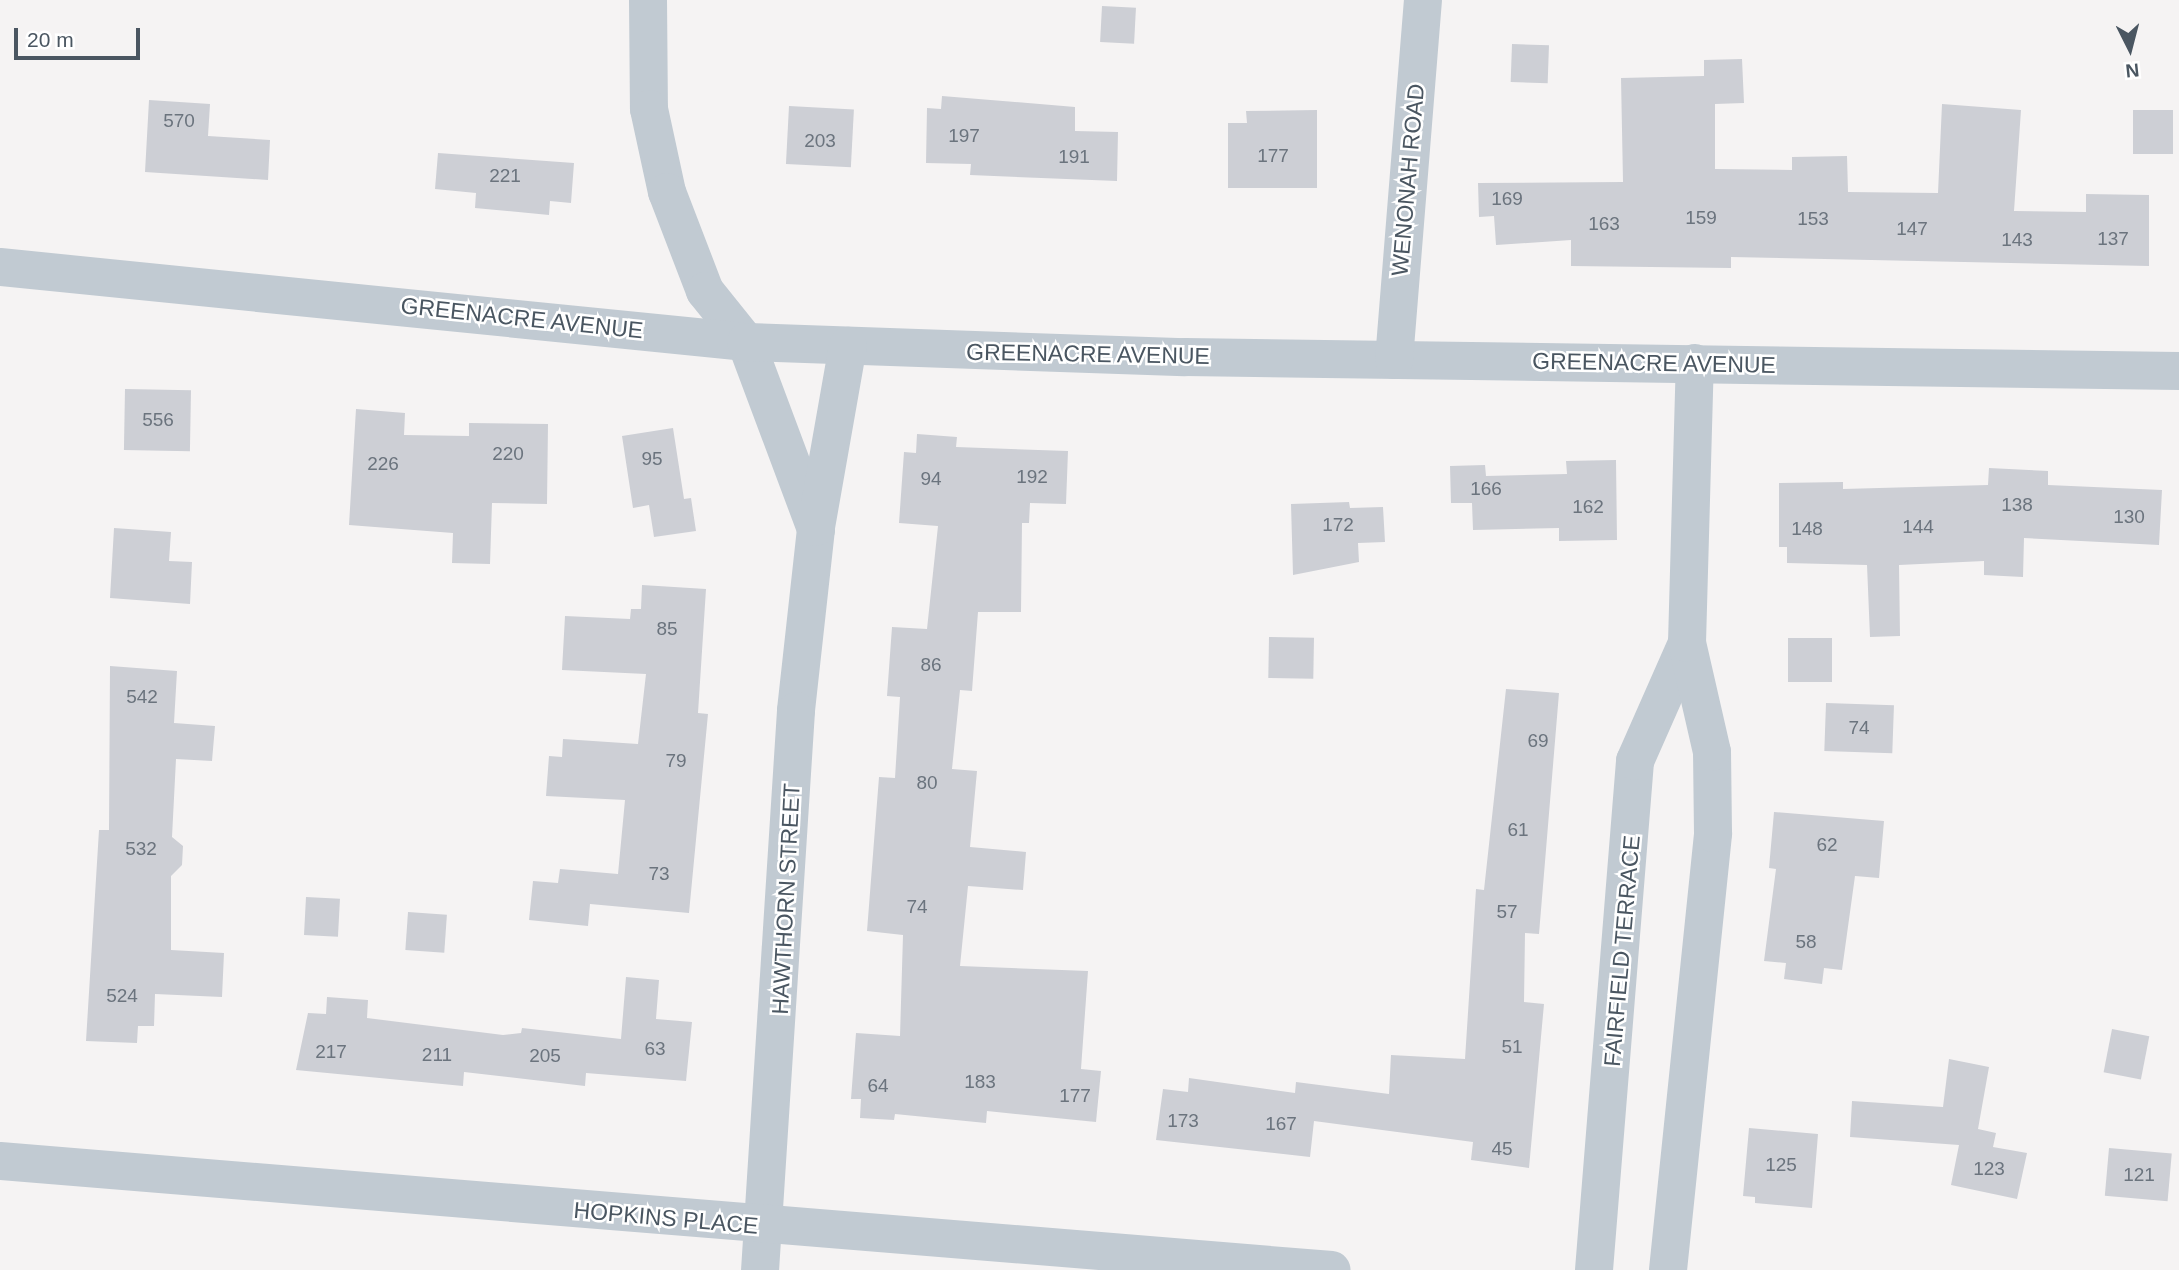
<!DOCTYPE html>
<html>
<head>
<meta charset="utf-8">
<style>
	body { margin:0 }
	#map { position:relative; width:2179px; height:1270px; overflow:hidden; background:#f5f3f3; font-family:Arial,sans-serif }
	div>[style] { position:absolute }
	.building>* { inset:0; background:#cdcfd5; transform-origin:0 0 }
	.street>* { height:38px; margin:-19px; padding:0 19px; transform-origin:19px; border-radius:19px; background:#c1cad2 }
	span { translate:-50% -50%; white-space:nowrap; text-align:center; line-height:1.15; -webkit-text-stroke:5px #fff; paint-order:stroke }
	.number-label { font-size:19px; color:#6b747e }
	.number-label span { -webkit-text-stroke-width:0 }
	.street-label { font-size:23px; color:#4a5661 }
	.north { position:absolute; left:2095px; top:14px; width:70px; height:70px; -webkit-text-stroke:5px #fff; paint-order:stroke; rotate:174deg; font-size:19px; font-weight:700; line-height:28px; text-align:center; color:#4a5661 }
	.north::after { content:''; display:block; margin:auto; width:24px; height:32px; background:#4a5661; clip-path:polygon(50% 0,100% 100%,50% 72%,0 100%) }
	.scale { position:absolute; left:14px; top:28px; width:126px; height:32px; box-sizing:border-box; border:4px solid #4a5661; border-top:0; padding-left:9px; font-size:21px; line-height:24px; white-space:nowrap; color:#4a5661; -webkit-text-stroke:5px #fff; paint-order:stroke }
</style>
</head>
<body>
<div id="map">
	<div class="building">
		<div style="left:1102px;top:6px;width:34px;height:36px;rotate:3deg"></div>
		<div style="left:1512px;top:44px;width:37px;height:38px;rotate:2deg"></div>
		<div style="clip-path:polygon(1742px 59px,1744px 103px,1715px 104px,1715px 169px,1792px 170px,1792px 157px,1847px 156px,1848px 192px,1938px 193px,1942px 104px,2021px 110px,2014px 211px,2086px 212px,2086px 194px,2149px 195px,2149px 266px,1731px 257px,1731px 268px,1571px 266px,1571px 240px,1496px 245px,1494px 216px,1479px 217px,1478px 183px,1623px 182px,1621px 78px,1704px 76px,1704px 60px)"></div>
		<div style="clip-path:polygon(942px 96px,1075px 107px,1075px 131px,1118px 132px,1117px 181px,970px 175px,971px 164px,926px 163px,927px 108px,941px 109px)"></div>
		<div style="clip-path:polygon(149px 100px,210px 104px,208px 136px,270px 140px,268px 180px,145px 172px)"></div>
		<div style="left:789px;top:106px;width:65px;height:58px;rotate:3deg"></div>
		<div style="clip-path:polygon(1317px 110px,1317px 188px,1228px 188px,1228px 123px,1247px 123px,1246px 111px)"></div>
		<div style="left:2133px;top:110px;width:40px;height:44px"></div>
		<div style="clip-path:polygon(438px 153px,574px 163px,571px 203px,550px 201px,549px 215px,475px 208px,476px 193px,435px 189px)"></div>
		<div style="left:125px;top:389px;width:66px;height:61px;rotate:1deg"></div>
		<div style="clip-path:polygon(356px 409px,405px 413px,404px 435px,469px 436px,469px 423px,548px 424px,547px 504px,492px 503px,490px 564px,452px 563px,453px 533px,349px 525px)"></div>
		<div style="clip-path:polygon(673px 428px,684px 499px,691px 498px,696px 531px,654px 537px,649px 505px,633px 508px,622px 436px)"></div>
		<div style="clip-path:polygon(917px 434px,957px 437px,956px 447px,1068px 451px,1066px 504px,1030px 503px,1029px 523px,1022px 523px,1021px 612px,978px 612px,972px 691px,960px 690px,952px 769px,977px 771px,970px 847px,1026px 852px,1023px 890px,968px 886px,960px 966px,1088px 971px,1081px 1069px,1101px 1071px,1096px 1122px,987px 1111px,986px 1123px,895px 1114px,894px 1120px,860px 1118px,861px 1099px,851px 1099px,856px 1033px,900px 1036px,903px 935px,867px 931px,879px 777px,895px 778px,900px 697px,887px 696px,892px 627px,927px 629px,938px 526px,899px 523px,904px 452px,916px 453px)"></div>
		<div style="clip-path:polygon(1616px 460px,1617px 540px,1559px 541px,1559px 528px,1473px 530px,1472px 503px,1451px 503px,1450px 466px,1485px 465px,1486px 476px,1567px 474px,1566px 461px)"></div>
		<div style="clip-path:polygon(1989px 468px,2048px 471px,2048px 485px,2162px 490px,2159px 545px,2024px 538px,2023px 577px,1984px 575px,1984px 561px,1899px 565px,1900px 636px,1870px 637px,1867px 565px,1787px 563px,1787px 547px,1779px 547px,1779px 483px,1843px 482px,1843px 489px,1988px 485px)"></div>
		<div style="clip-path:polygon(1349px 502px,1350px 508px,1383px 507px,1385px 542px,1358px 543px,1359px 562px,1293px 575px,1291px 504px)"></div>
		<div style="clip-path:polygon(114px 528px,171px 532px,169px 561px,192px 562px,190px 604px,110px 598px)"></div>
		<div style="clip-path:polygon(642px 585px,706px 589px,698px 713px,708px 714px,689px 913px,590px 904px,588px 926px,529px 920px,533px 881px,558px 883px,560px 869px,618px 874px,625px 800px,546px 796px,549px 756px,562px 757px,563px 739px,638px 744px,646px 674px,562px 670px,565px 616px,630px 619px,631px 609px,641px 609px)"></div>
		<div style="left:1269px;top:637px;width:45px;height:41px;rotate:1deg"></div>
		<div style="left:1788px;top:638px;width:44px;height:44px"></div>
		<div style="clip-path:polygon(110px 666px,177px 671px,174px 723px,215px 726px,212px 761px,176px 759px,172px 837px,183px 846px,182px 865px,171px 876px,171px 950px,224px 953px,222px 997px,155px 994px,154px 1026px,138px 1026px,137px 1043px,86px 1041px,99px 830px,109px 830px)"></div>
		<div style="clip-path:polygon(1506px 689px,1559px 693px,1539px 934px,1525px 933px,1524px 1002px,1544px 1004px,1529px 1168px,1471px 1160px,1473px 1142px,1314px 1121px,1310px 1157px,1156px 1140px,1163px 1089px,1188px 1092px,1189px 1078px,1295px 1093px,1296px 1082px,1389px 1094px,1391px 1055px,1465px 1059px,1476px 889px,1484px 890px)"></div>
		<div style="left:1826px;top:703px;width:68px;height:48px;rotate:2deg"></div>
		<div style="clip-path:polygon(1774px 812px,1884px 821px,1879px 878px,1855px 876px,1842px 970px,1824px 968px,1822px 984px,1784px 979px,1786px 963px,1764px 961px,1776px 869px,1769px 868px)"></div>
		<div style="left:306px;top:897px;width:34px;height:38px;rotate:3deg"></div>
		<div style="left:408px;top:912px;width:39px;height:38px;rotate:4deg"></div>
		<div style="clip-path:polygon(626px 977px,659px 980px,656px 1019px,692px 1022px,686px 1081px,586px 1073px,585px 1086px,464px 1072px,463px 1086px,296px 1070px,308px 1013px,326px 1014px,327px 997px,368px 1000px,367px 1018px,503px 1035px,521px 1033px,522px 1028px,621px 1039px)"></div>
		<div style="left:2112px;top:1029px;width:38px;height:44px;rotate:11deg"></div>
		<div style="clip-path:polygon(1949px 1059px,1989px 1067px,1978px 1129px,1996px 1133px,1993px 1147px,2027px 1153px,2017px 1199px,1951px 1185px,1959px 1145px,1850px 1137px,1852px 1101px,1943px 1107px)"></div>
		<div style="clip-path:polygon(1749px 1128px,1818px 1134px,1812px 1208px,1755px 1203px,1755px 1197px,1743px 1196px)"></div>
		<div style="left:2109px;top:1148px;width:63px;height:48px;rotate:5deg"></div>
	</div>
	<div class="street">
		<div style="left:648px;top:0;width:109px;rotate:89.5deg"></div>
		<div style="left:649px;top:109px;width:85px;rotate:77.8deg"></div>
		<div style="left:667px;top:192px;width:106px;rotate:69deg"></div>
		<div style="left:705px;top:291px;width:65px;rotate:51.2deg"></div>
		<div style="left:746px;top:342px;width:200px;rotate:69.5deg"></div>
		<div style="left:816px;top:529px;width:183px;rotate:96.3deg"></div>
		<div style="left:796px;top:711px;width:560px;rotate:93.68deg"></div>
		<div style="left:0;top:267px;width:750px;rotate:5.74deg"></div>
		<div style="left:746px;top:342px;width:439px;rotate:2deg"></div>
		<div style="left:1185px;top:357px;width:994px;rotate:0.81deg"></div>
		<div style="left:1394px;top:360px;width:361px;rotate:-85.4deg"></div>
		<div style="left:816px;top:527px;width:184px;rotate:-80deg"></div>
		<div style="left:0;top:1161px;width:1336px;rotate:4.68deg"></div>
		<div style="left:1594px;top:1270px;width:511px;rotate:-85.39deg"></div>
		<div style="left:1635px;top:761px;width:129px;rotate:-66.2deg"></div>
		<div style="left:1668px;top:1270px;width:439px;rotate:-84.1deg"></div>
		<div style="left:1713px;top:833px;width:81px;rotate:-90.7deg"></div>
		<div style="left:1712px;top:752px;width:112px;rotate:-102.9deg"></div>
		<div style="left:1687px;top:643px;width:280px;rotate:-88.4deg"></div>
	</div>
	<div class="number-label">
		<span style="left:179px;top:121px">570</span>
		<span style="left:964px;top:136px">197</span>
		<span style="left:820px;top:141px">203</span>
		<span style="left:1273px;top:156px">177</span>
		<span style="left:1074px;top:157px">191</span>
		<span style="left:505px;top:176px">221</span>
		<span style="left:1507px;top:199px">169</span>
		<span style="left:1701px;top:218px">159</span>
		<span style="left:1813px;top:219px">153</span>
		<span style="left:1604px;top:224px">163</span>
		<span style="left:1912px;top:229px">147</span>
		<span style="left:2113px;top:239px">137</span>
		<span style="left:2017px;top:240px">143</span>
		<span style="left:158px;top:420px">556</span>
		<span style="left:508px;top:454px">220</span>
		<span style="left:652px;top:459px">95</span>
		<span style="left:383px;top:464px">226</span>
		<span style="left:1032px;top:477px">192</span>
		<span style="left:931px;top:479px">94</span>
		<span style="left:1486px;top:489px">166</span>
		<span style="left:2017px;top:505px">138</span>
		<span style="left:1588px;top:507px">162</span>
		<span style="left:2129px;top:517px">130</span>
		<span style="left:1338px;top:525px">172</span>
		<span style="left:1918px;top:527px">144</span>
		<span style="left:1807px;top:529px">148</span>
		<span style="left:667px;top:629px">85</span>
		<span style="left:931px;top:665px">86</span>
		<span style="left:142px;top:697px">542</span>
		<span style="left:1859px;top:728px">74</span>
		<span style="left:1538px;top:741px">69</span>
		<span style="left:676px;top:761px">79</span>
		<span style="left:927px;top:783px">80</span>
		<span style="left:1518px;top:830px">61</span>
		<span style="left:1827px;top:845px">62</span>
		<span style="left:141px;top:849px">532</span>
		<span style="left:659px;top:874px">73</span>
		<span style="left:917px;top:907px">74</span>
		<span style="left:1507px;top:912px">57</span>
		<span style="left:1806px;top:942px">58</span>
		<span style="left:122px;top:996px">524</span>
		<span style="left:1512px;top:1047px">51</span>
		<span style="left:655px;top:1049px">63</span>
		<span style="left:331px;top:1052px">217</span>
		<span style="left:437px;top:1055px">211</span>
		<span style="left:545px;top:1056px">205</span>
		<span style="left:980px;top:1082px">183</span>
		<span style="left:878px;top:1086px">64</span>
		<span style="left:1075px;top:1096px">177</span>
		<span style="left:1183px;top:1121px">173</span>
		<span style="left:1281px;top:1124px">167</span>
		<span style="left:1502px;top:1149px">45</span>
		<span style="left:1781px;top:1165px">125</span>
		<span style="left:1989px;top:1169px">123</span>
		<span style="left:2139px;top:1175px">121</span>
	</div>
	<div class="street-label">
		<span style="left:1408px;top:180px;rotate:-85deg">WENONAH ROAD</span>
		<span style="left:522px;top:318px;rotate:6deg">GREENACRE AVENUE</span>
		<span style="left:1088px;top:354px;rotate:1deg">GREENACRE AVENUE</span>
		<span style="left:1654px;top:363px;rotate:1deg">GREENACRE AVENUE</span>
		<span style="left:786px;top:899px;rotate:-87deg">HAWTHORN STREET</span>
		<span style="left:1622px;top:951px;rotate:-85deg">FAIRFIELD TERRACE</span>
		<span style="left:666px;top:1218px;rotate:5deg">HOPKINS PLACE</span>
	</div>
	<div class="north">N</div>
	<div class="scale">20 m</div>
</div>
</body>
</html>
